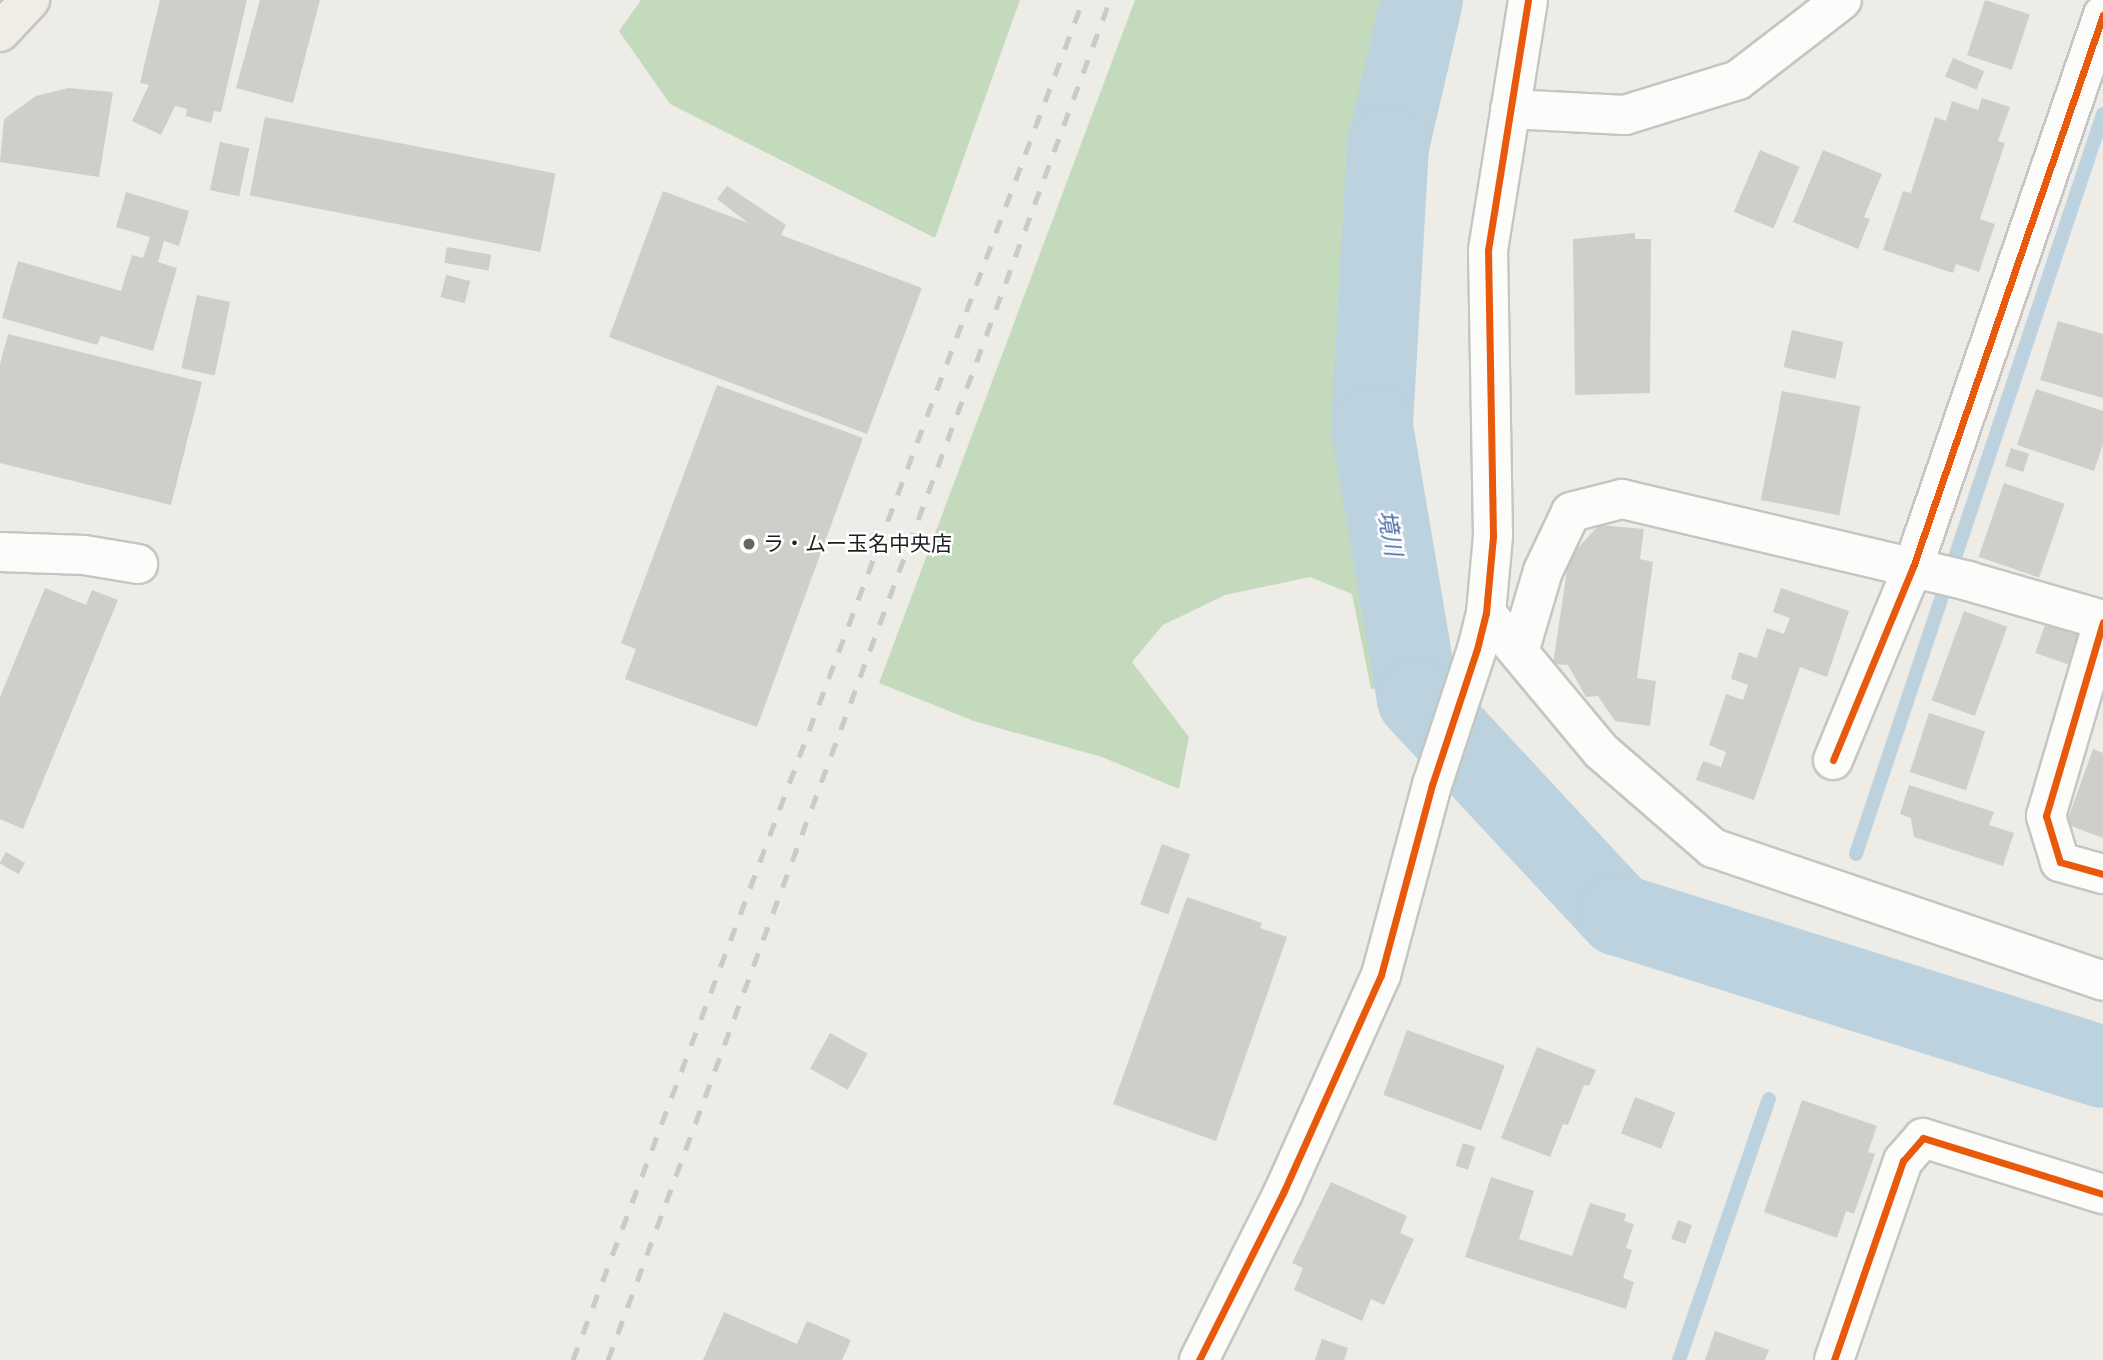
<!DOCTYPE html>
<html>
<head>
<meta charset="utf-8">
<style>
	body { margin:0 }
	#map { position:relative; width:2103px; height:1360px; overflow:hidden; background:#edece7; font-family:Cabin,"Noto Sans JP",sans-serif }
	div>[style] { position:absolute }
	.forest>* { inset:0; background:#c4dabd }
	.stream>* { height:14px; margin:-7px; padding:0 7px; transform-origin:7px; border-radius:7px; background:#bcd2de }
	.river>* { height:82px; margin:-41px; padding:0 41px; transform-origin:41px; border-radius:41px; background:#bcd2de }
	.building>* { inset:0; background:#cfceca; transform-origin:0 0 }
	.roads { filter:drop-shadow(2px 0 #c5c5c3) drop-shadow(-2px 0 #c5c5c3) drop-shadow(0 2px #c5c5c3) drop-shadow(0 -2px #c5c5c3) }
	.minor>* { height:38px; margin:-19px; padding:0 19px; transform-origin:19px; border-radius:19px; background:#fcfcfb }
	.major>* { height:38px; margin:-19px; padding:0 19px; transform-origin:19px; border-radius:19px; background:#f0ede4 }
	.rail>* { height:5px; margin-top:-2.5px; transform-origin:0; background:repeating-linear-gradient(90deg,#cacac9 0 14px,transparent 0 28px) }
	.cycleway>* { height:7px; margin:-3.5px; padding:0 3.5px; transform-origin:3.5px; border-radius:3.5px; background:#e8590c }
	.dots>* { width:19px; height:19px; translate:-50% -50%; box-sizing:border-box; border:4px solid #fff; border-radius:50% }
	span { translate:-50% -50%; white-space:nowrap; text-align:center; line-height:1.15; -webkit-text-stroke:5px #fff; paint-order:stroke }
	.poi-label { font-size:21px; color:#1e1e1e }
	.left { translate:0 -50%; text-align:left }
	.water-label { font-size:23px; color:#4f6fa9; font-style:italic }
</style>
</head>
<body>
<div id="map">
	<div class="forest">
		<div style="clip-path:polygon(641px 0,1020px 0,935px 238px,670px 104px,619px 31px)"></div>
		<div style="clip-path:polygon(1135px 0,1422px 0,1388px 146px,1372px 427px,1418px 699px,1388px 688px,1371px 689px,1352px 594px,1310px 577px,1225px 595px,1163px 625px,1132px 662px,1189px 737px,1179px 789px,1102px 757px,974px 721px,879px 683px)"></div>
	</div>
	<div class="stream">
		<div style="left:1856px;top:854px;width:780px;rotate:-71.54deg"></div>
		<div style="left:1679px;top:1360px;width:276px;rotate:-71deg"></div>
	</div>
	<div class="river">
		<div style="left:1422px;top:0;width:150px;rotate:103.1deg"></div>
		<div style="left:1388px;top:146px;width:281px;rotate:93.3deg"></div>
		<div style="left:1372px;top:427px;width:276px;rotate:80.4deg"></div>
		<div style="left:1418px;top:699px;width:295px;rotate:47.1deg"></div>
		<div style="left:1619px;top:915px;width:507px;rotate:17.43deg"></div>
	</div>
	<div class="building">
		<div style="clip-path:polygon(160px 0,247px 0,221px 112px,214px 111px,211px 123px,186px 116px,187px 109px,175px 106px,161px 135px,132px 121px,149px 85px,140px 83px)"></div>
		<div style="clip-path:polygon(260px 0,320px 0,293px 103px,236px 88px)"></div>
		<div style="left:1985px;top:0;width:47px;height:58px;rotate:18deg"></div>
		<div style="left:1953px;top:58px;width:34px;height:20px;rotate:23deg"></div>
		<div style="clip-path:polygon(68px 88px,113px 92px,99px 177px,0 162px,4px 119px,36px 96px)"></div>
		<div style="clip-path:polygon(1982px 98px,2010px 107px,1998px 141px,2005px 143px,1980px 219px,1995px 224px,1979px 272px,1956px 264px,1953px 273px,1883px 250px,1903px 191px,1911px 193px,1935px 117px,1946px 121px,1952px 101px,1978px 110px)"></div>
		<div style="left:265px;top:117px;width:296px;height:80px;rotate:11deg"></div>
		<div style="left:220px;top:142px;width:30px;height:49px;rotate:12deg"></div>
		<div style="left:1760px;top:150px;width:43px;height:67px;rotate:23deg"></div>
		<div style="clip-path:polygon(1823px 150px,1882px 174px,1864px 217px,1870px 219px,1858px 249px,1793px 222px)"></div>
		<div style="clip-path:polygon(727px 186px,786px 225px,781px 235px,922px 288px,867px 434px,609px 337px,663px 191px,748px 223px,717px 199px)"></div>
		<div style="clip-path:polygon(126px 192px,189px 211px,179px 246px,164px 241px,158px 262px,177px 268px,153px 351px,101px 336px,97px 345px,2px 318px,18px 261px,121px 291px,132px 255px,143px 258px,150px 237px,116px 227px)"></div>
		<div style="clip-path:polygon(1635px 233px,1635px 239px,1651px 239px,1650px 393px,1575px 395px,1573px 239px)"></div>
		<div style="left:447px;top:247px;width:45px;height:16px;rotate:10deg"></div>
		<div style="left:446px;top:275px;width:25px;height:23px;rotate:14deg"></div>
		<div style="left:197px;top:295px;width:34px;height:75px;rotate:12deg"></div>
		<div style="clip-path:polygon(2058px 321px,2103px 334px,2103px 398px,2040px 380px)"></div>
		<div style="left:1792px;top:330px;width:53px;height:38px;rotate:13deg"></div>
		<div style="clip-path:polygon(8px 334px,202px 382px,171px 505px,0 463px,0 365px)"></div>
		<div style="clip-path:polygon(717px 385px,863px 438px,757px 727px,625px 679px,636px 649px,621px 643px)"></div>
		<div style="clip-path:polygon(2036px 389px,2103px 411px,2103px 444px,2094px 471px,2017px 445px)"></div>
		<div style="left:1782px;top:391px;width:80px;height:111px;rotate:11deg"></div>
		<div style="left:2011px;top:448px;width:19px;height:19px;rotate:18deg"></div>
		<div style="left:2004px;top:483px;width:64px;height:78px;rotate:19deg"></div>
		<div style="clip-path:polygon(1599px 525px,1644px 529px,1640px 559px,1653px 562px,1637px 678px,1656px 681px,1650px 726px,1615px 721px,1598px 696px,1586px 697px,1568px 665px,1553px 664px,1570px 550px,1576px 550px)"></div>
		<div style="clip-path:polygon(45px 588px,86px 605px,92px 590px,118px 600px,23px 829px,0 819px,0 697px)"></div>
		<div style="clip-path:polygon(1781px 588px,1849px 611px,1827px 677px,1800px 667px,1754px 800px,1696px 780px,1703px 761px,1721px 767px,1726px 752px,1709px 745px,1726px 694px,1743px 700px,1748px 685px,1731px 679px,1739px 652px,1757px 658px,1767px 628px,1784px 634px,1790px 618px,1773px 612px)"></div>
		<div style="left:1964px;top:611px;width:46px;height:95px;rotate:20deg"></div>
		<div style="left:2047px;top:619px;width:36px;height:36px;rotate:19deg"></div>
		<div style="left:1929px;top:713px;width:59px;height:62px;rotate:18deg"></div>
		<div style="clip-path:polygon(2093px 749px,2103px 753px,2103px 838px,2066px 824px)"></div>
		<div style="clip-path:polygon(1909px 785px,1994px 812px,1989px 825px,2014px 833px,2003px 866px,1914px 837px,1911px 818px,1900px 814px)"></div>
		<div style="left:1162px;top:844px;width:30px;height:64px;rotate:20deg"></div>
		<div style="left:6px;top:852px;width:22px;height:13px;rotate:30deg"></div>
		<div style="clip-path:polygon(1187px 897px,1262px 923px,1260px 928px,1287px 937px,1216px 1141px,1113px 1104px)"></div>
		<div style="left:1407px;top:1030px;width:104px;height:69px;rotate:20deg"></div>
		<div style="left:830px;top:1033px;width:43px;height:41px;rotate:29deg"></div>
		<div style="clip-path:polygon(1537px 1047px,1596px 1070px,1589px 1086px,1584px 1085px,1568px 1125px,1563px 1124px,1550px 1157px,1501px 1138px)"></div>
		<div style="left:1635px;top:1097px;width:43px;height:39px;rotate:21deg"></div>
		<div style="clip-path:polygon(1802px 1100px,1877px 1126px,1868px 1152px,1875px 1154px,1854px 1214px,1846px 1211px,1837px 1238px,1764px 1212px)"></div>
		<div style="left:1463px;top:1143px;width:13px;height:24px;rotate:18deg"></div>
		<div style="clip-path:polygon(1491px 1177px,1534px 1191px,1519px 1239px,1572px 1256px,1590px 1203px,1626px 1214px,1624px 1221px,1634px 1224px,1626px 1248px,1632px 1250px,1623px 1278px,1634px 1282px,1626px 1309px,1465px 1257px)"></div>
		<div style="clip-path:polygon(1331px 1182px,1407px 1216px,1400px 1233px,1414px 1239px,1384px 1305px,1371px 1299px,1362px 1321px,1294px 1290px,1303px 1268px,1292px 1263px)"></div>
		<div style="left:1678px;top:1220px;width:15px;height:20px;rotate:20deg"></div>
		<div style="clip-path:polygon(724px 1312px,797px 1344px,807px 1321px,851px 1340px,842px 1360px,703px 1360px)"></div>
		<div style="clip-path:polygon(1715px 1331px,1769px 1350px,1765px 1360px,1705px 1360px)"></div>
		<div style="clip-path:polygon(1322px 1339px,1348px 1348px,1344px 1360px,1315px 1360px)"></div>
	</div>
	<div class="roads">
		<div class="minor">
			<div style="left:1510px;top:109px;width:115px;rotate:3deg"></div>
			<div style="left:1625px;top:115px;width:118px;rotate:-17.2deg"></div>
			<div style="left:1738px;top:80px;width:131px;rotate:-37.6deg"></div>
			<div style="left:0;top:552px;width:84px;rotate:2deg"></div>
			<div style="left:84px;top:555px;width:55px;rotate:9.5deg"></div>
			<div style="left:1486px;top:613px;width:180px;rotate:50.2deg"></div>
			<div style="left:1601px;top:751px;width:148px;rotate:40.9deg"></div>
			<div style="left:1713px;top:848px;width:412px;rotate:18.8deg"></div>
			<div style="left:2103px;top:622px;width:202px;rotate:106.4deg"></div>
			<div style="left:2046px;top:816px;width:48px;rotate:73.1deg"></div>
			<div style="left:2060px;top:862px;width:45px;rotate:15.6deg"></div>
			<div style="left:1519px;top:652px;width:84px;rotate:-73.5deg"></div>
			<div style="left:1543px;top:571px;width:65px;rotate:-64.6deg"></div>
			<div style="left:1571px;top:512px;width:53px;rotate:-14.3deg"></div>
			<div style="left:1622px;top:499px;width:356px;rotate:13.3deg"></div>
			<div style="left:1968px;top:581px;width:141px;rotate:16.1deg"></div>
			<div style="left:1833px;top:760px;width:209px;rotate:-67.5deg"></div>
			<div style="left:1913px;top:567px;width:584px;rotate:-71.01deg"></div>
			<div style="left:1199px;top:1360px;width:187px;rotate:-63.3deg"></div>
			<div style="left:1283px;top:1193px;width:239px;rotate:-65.8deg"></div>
			<div style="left:1381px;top:975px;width:197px;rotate:-75deg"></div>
			<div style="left:1432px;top:785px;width:143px;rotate:-71.7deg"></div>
			<div style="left:1477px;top:649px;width:37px;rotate:-76deg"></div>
			<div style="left:1486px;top:613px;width:77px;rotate:-84.8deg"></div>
			<div style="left:1493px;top:536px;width:286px;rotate:-91deg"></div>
			<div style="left:1488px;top:250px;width:253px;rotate:-80.9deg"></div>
			<div style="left:1834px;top:1360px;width:211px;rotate:-70.9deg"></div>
			<div style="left:1903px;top:1161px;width:30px;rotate:-49deg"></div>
			<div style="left:1923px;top:1138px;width:189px;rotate:17.3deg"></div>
		</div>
		<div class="major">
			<div style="left:0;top:32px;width:44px;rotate:-46.8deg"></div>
		</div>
	</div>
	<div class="rail">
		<div style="left:573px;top:1360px;width:1452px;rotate:-69.44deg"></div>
		<div style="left:608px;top:1360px;width:1450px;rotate:-69.74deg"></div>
	</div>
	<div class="cycleway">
		<div style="left:2103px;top:622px;width:202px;rotate:106.4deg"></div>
		<div style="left:2046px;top:816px;width:48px;rotate:73.1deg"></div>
		<div style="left:2060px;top:862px;width:45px;rotate:15.6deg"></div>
		<div style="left:1833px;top:760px;width:209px;rotate:-67.5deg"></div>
		<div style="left:1913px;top:567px;width:584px;rotate:-71.01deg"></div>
		<div style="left:1199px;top:1360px;width:187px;rotate:-63.3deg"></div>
		<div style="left:1283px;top:1193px;width:239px;rotate:-65.8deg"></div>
		<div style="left:1381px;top:975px;width:197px;rotate:-75deg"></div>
		<div style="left:1432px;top:785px;width:143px;rotate:-71.7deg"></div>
		<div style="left:1477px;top:649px;width:37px;rotate:-76deg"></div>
		<div style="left:1486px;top:613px;width:77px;rotate:-84.8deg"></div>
		<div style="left:1493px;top:536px;width:286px;rotate:-91deg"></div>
		<div style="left:1488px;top:250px;width:253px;rotate:-80.9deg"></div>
		<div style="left:1834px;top:1360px;width:211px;rotate:-70.9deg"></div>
		<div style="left:1903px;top:1161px;width:30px;rotate:-49deg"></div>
		<div style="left:1923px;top:1138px;width:189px;rotate:17.3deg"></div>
	</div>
	<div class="dots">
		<div style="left:749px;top:544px;background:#666664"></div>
	</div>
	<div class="poi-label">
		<span class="left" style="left:763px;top:544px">ラ・ムー玉名中央店</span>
	</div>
	<div class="water-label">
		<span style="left:1390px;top:533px;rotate:80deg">境川</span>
	</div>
</div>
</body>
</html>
